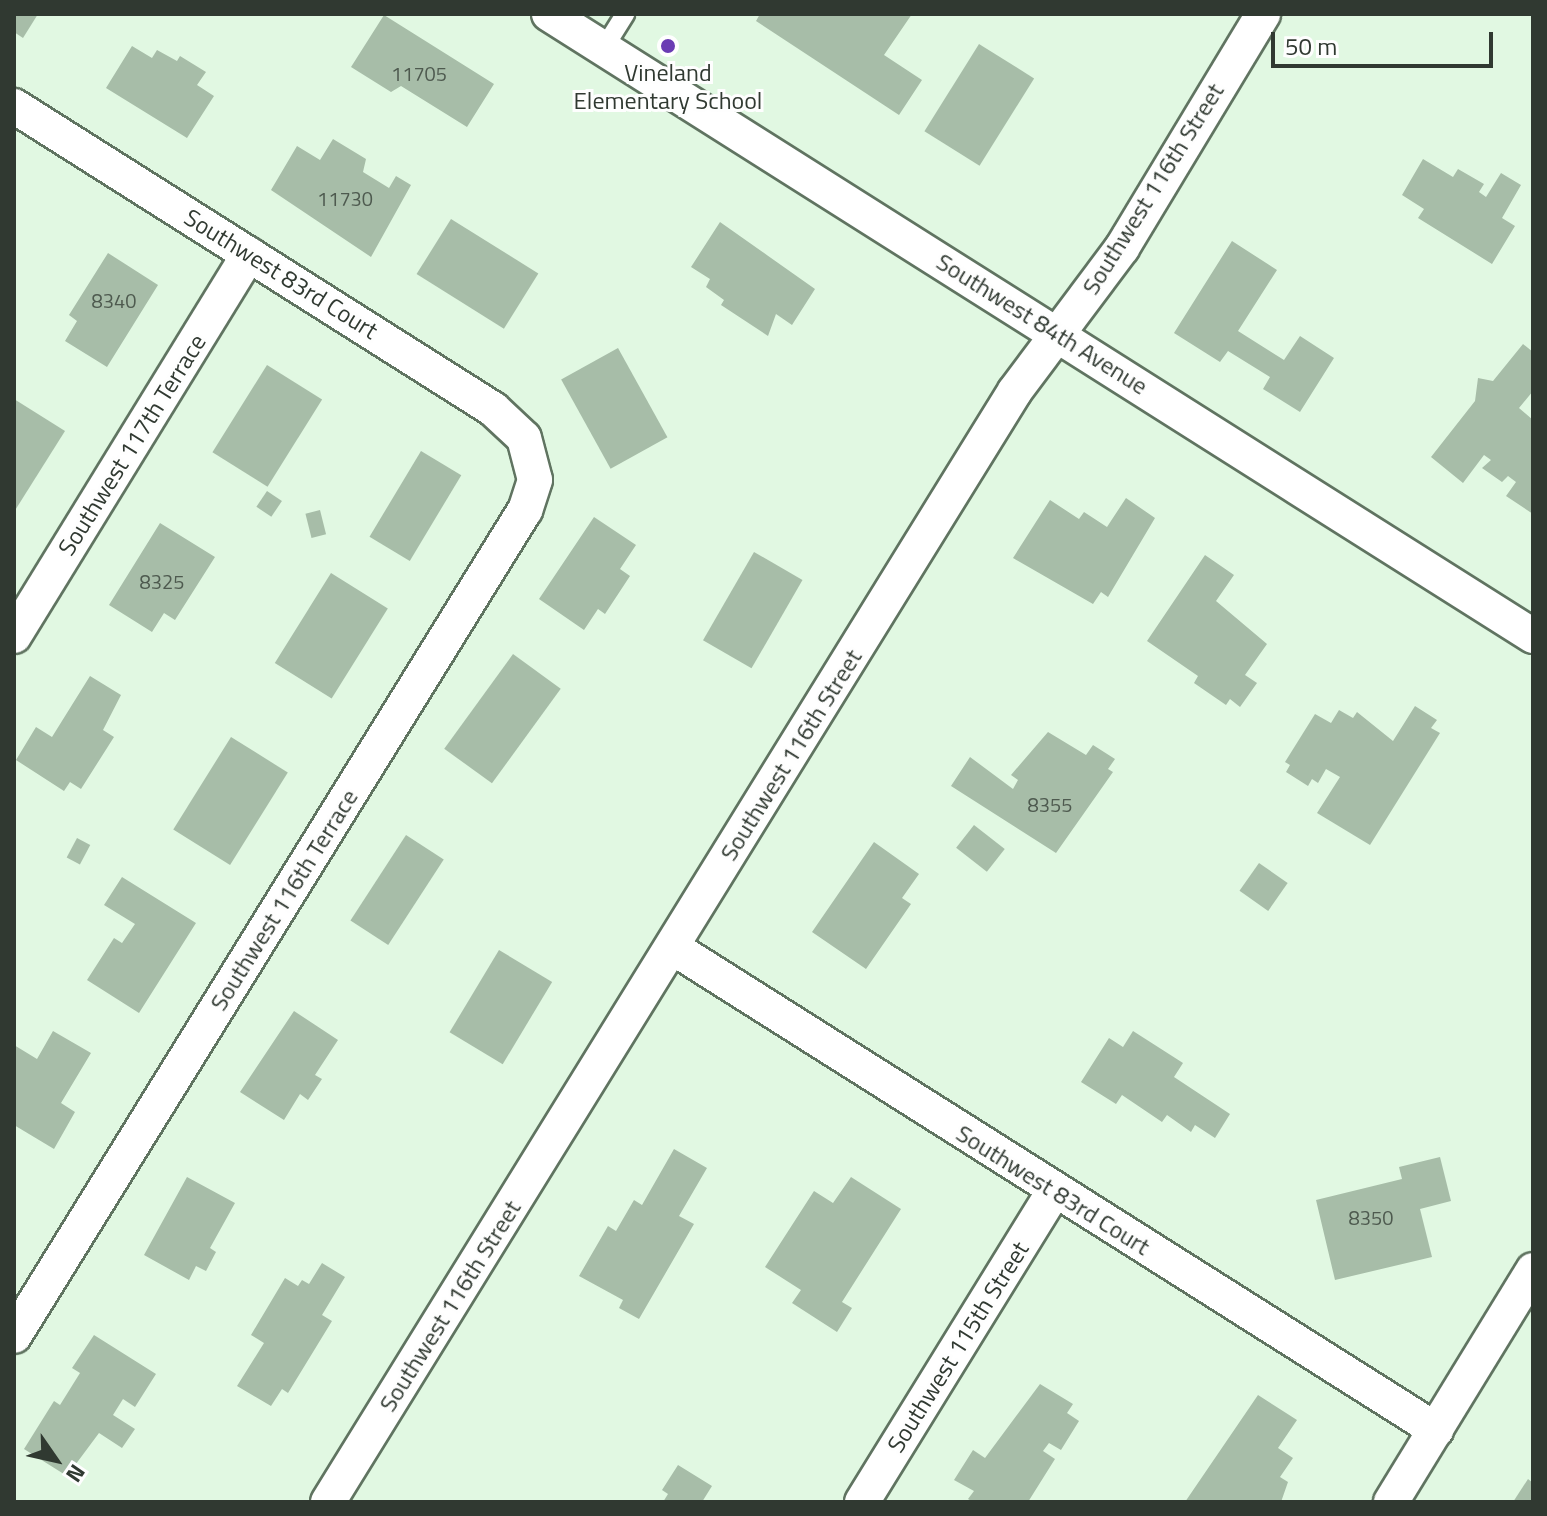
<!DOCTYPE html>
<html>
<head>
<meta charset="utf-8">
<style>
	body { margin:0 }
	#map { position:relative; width:1547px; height:1516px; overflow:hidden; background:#e1f8e2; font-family:"Titillium Web",sans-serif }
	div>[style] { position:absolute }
	.building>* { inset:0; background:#a7bda8; transform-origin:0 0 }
	.roads { filter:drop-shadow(2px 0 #607461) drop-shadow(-2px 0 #607461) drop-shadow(0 2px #607461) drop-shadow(0 -2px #607461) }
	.service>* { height:18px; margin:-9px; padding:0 9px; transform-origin:9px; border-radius:9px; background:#fff }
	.minor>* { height:34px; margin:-17px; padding:0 17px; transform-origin:17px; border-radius:17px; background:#fff }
	.dots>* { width:22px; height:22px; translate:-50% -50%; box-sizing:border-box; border:4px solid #fefefe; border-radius:50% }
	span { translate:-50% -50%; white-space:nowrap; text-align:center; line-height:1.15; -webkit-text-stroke:6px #fefefe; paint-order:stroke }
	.number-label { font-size:20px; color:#4e5a4f }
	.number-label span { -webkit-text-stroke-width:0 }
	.poi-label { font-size:24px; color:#303931 }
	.street-label { font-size:24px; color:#303931 }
	.frame { position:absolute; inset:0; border:16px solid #303931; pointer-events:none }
	.north { position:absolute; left:16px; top:1420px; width:80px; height:80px; -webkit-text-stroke:6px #fefefe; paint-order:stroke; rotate:124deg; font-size:22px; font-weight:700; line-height:32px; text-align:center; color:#303931 }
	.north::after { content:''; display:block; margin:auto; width:28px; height:36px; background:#303931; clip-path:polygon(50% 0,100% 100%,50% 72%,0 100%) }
	.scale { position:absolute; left:1271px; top:32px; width:222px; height:36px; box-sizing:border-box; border:4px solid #303931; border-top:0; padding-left:10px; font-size:24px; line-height:28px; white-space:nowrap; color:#303931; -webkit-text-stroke:6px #fefefe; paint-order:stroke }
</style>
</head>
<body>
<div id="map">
	<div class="building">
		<div style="clip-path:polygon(14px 14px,38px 14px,23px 38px,14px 32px)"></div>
		<div style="clip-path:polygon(760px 14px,912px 14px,884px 55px,922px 80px,899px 115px,756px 21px)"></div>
		<div style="clip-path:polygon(384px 15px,494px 84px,467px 127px,401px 86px,391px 92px,351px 67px)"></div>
		<div style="left:979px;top:44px;width:65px;height:103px;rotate:32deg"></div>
		<div style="clip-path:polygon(132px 46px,152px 58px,157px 50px,177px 61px,180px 56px,206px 72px,197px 85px,214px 96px,187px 138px,106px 88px)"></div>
		<div style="clip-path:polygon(333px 139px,366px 159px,363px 172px,389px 188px,396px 176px,411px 185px,371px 257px,271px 190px,297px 146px,320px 160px)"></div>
		<div style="clip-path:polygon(1423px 159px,1453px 177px,1458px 169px,1484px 184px,1479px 192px,1486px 197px,1501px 173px,1521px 185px,1502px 218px,1515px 226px,1492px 264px,1418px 218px,1424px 209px,1402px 195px)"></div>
		<div style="left:451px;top:219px;width:103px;height:65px;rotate:32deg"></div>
		<div style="clip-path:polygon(720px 222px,815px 289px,792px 325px,776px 314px,768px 336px,721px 305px,724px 300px,706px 287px,710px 279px,691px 267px)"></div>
		<div style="clip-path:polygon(1232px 241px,1277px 270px,1238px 331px,1284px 360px,1300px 336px,1334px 358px,1300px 412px,1263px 389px,1270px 377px,1228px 351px,1220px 362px,1174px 333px)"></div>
		<div style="clip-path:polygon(108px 253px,158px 285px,107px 367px,65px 341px,77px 321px,69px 315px)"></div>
		<div style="clip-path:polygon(1523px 344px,1533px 352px,1533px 391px,1519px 408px,1533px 420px,1533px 514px,1506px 496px,1516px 482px,1508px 476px,1502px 482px,1482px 468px,1491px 460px,1484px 455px,1463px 483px,1431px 457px,1475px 401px,1478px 378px,1493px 381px)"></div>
		<div style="left:618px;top:348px;width:102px;height:65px;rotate:61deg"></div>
		<div style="left:267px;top:365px;width:65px;height:103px;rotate:32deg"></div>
		<div style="clip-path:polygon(14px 399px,65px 431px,14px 512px)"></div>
		<div style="left:421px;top:451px;width:47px;height:100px;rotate:31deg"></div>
		<div style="left:267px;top:491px;width:18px;height:19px;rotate:34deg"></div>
		<div style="clip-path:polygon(1126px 498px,1155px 518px,1108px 597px,1101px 592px,1093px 604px,1013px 558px,1050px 500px,1079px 519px,1084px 512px,1107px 527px)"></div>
		<div style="left:320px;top:510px;width:25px;height:15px;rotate:76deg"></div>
		<div style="clip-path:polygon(594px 517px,636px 545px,620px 569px,630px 576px,605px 614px,598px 609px,584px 630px,539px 599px)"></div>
		<div style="clip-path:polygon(160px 523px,215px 557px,175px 620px,164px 613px,152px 632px,109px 605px)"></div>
		<div style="left:754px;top:552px;width:56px;height:102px;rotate:30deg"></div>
		<div style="clip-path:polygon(1205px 555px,1234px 575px,1216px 601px,1267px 644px,1245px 675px,1257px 683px,1240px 707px,1230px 699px,1226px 705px,1194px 683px,1198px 676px,1147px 641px)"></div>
		<div style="left:331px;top:573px;width:67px;height:106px;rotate:32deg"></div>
		<div style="left:513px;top:654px;width:59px;height:117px;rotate:36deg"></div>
		<div style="clip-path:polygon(90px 676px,121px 695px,103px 730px,114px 737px,81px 789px,70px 782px,64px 791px,16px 760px,36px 727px,52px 737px)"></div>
		<div style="clip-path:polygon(1415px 706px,1437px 720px,1431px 728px,1440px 733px,1370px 845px,1317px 813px,1340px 777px,1326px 769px,1318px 783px,1312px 779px,1308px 786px,1286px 772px,1290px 765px,1285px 762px,1315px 714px,1331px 723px,1339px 710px,1353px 718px,1357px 712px,1393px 741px)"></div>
		<div style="clip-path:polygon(1048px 732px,1086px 755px,1093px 745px,1115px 759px,1108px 769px,1113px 772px,1056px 853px,951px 786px,970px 757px,1013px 789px,1018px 780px,1011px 775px)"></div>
		<div style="left:231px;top:737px;width:67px;height:109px;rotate:32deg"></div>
		<div style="left:974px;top:825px;width:39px;height:29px;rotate:38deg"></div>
		<div style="left:406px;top:835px;width:45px;height:102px;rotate:33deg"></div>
		<div style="left:77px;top:838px;width:15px;height:22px;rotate:28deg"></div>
		<div style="clip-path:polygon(874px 842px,919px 874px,902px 898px,911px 904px,866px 969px,812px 932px)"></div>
		<div style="left:1259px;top:863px;width:35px;height:34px;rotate:35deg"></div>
		<div style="clip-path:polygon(122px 877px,196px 923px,139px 1013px,87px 980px,114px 938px,122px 943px,135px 924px,104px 905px)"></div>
		<div style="left:499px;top:950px;width:62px;height:96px;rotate:31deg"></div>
		<div style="clip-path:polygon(294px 1011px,338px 1040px,315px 1075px,322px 1079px,308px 1100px,300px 1094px,284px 1120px,240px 1092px)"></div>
		<div style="clip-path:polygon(53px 1031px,91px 1053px,61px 1103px,75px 1112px,54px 1149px,14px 1125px,14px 1045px,37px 1059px)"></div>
		<div style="clip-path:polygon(1133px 1031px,1183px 1063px,1174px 1077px,1230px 1114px,1215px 1138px,1195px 1125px,1191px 1132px,1167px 1115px,1162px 1122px,1122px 1095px,1116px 1104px,1081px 1082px,1109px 1038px,1123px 1047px)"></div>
		<div style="clip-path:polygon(674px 1149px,707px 1168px,679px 1216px,694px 1224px,639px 1319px,619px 1308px,623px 1300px,579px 1276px,608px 1226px,616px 1231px,634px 1200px,642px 1205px)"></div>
		<div style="clip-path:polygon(1440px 1157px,1451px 1201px,1420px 1209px,1432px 1257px,1335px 1280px,1316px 1200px,1402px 1179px,1399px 1167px)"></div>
		<div style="clip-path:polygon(187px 1177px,235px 1203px,210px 1248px,216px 1252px,206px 1271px,196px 1266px,189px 1280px,144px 1255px)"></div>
		<div style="clip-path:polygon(851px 1177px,901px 1209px,842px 1302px,852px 1308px,837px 1332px,792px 1303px,801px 1290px,765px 1267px,814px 1191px,833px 1203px)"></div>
		<div style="clip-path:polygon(322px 1263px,345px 1277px,322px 1315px,332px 1321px,288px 1393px,282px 1389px,271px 1406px,237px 1386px,264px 1343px,251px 1335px,285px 1278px,298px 1286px,302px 1280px,309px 1284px)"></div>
		<div style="clip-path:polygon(94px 1335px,156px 1374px,135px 1407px,123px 1399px,113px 1415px,135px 1429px,122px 1448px,99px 1433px,67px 1476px,24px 1449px,54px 1401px,60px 1405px,80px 1373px,72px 1368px)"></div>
		<div style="clip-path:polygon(1040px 1384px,1073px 1404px,1067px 1413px,1079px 1421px,1061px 1450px,1049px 1443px,1043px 1451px,1055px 1459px,1028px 1502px,973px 1502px,968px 1499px,974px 1491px,954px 1480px,973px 1450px,985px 1458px)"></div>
		<div style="clip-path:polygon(1258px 1395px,1297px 1420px,1278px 1448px,1293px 1458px,1280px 1477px,1288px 1482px,1281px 1502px,1185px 1502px)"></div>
		<div style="clip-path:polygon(678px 1465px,712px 1486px,702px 1502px,663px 1502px,668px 1494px,662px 1490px)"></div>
		<div style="clip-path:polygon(1528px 1479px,1533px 1483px,1533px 1502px,1513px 1502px)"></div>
	</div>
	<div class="roads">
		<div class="service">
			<div style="left:604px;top:48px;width:40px;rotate:-58deg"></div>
		</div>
		<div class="minor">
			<div style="left:549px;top:14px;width:1164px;rotate:32.3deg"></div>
			<div style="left:14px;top:106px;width:567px;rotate:32.32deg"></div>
			<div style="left:493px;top:409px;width:42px;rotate:43.1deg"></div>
			<div style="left:524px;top:438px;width:43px;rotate:75.3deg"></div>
			<div style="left:535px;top:480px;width:32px;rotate:108deg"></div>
			<div style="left:525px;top:510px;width:971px;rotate:121.74deg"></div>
			<div style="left:14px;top:636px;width:448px;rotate:-58.4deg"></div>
			<div style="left:672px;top:947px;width:904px;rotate:32.3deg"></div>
			<div style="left:328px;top:1502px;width:1306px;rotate:-58.27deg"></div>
			<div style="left:1015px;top:391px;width:179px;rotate:-53.2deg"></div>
			<div style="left:1122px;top:248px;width:273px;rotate:-58.9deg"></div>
			<div style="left:862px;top:1502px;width:365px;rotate:-58.3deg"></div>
			<div style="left:1391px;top:1502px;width:272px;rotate:-58.5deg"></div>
		</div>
	</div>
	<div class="dots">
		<div style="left:668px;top:46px;background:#6a3cb3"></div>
	</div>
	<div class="number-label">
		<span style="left:419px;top:73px">11705</span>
		<span style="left:345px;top:198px">11730</span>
		<span style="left:114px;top:300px">8340</span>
		<span style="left:162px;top:581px">8325</span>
		<span style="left:1050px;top:804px">8355</span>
		<span style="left:1371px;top:1217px">8350</span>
	</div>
	<div class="poi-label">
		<span style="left:668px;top:87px">Vineland<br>Elementary School</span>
	</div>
	<div class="street-label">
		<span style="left:1153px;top:189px;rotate:-58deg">Southwest 116th Street</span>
		<span style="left:281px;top:274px;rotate:32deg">Southwest 83rd Court</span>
		<span style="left:1042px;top:324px;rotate:32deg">Southwest 84th Avenue</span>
		<span style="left:132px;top:445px;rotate:-58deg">Southwest 117th Terrace</span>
		<span style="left:791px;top:755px;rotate:-58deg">Southwest 116th Street</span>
		<span style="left:284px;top:900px;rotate:-58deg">Southwest 116th Terrace</span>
		<span style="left:1053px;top:1190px;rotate:32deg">Southwest 83rd Court</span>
		<span style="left:450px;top:1306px;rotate:-58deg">Southwest 116th Street</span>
		<span style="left:958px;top:1347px;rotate:-58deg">Southwest 115th Street</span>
	</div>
	<div class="frame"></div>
	<div class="north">N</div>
	<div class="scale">50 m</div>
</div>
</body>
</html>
